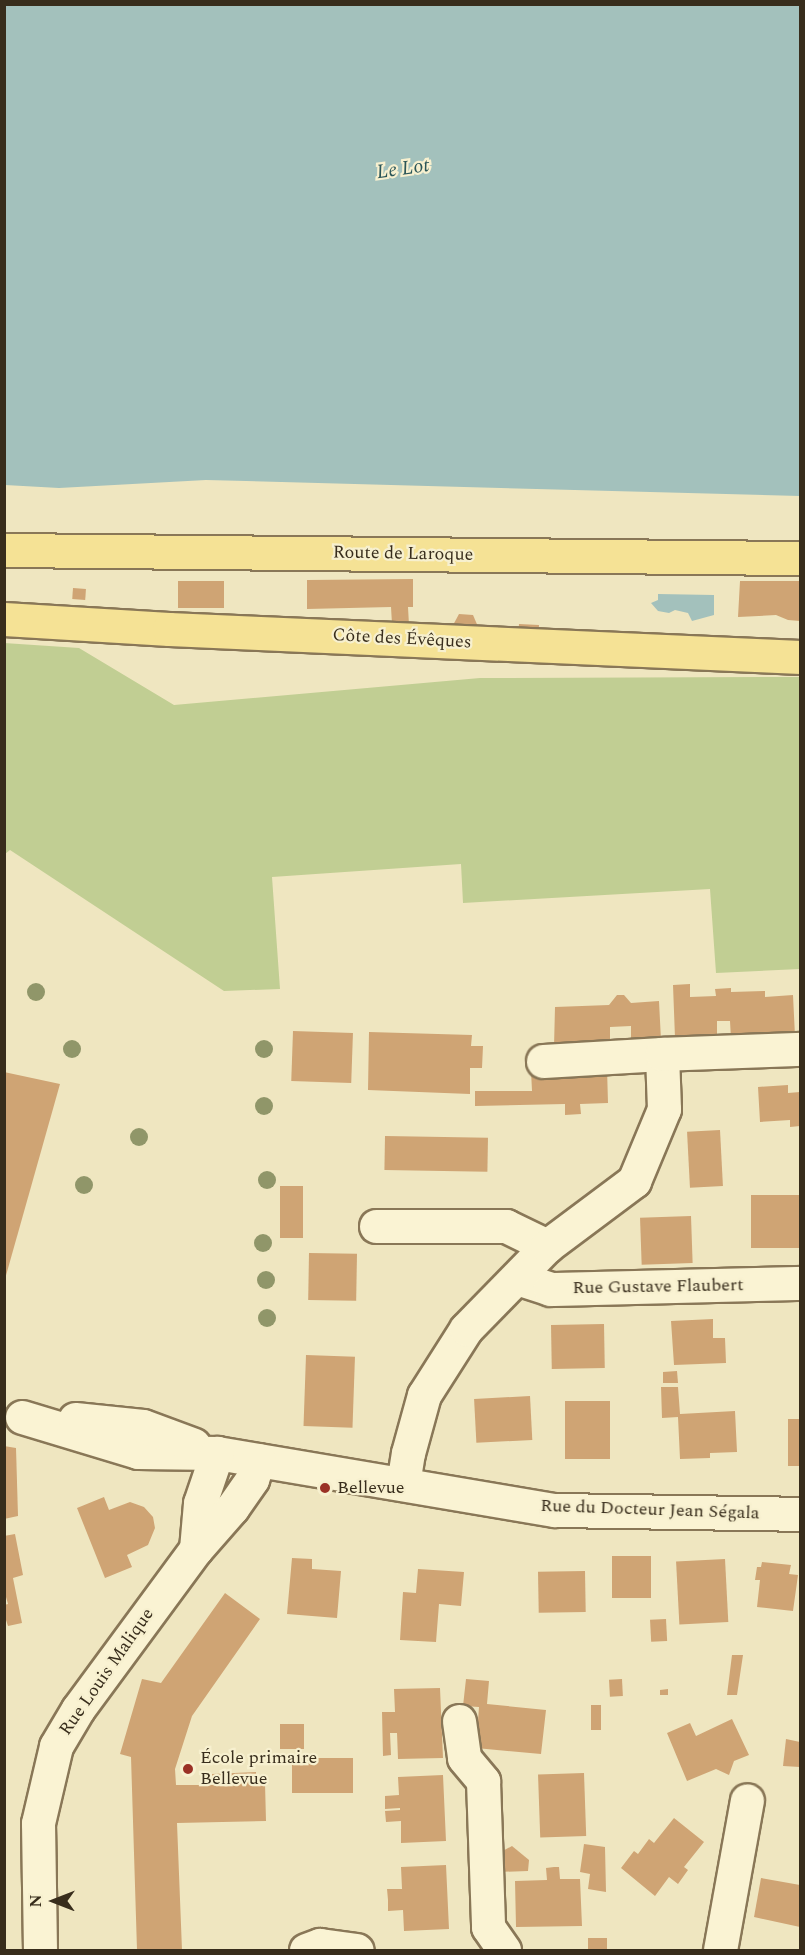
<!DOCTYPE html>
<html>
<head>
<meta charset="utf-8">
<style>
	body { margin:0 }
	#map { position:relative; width:805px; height:1955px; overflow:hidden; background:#efe6c0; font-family:Spectral,serif }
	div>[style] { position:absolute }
	.green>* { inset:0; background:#c1ce93 }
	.water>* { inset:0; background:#a3c1bc }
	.building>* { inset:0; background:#cfa474; transform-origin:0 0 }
	.roads { filter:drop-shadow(2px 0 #897757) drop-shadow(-2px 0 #897757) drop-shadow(0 2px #897757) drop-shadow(0 -2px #897757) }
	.minor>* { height:33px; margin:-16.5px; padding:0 16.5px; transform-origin:16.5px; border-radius:16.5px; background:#faf3d3 }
	.major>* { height:33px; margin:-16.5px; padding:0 16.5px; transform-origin:16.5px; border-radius:16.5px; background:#f5e295 }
	.trees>* { width:18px; height:18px; margin:-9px; border-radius:50%; background:#909669 }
	.dots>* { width:16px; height:16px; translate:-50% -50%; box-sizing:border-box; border:3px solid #f7f0cf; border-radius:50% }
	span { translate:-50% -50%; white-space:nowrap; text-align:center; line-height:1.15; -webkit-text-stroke:4.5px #f7f0cf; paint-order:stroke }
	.street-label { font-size:18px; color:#382d1c }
	.poi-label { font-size:18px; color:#382d1c }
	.left { translate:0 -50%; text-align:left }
	.water-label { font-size:20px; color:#2b5658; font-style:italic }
	.frame { position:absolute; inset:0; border:6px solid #382d1c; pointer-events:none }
	.north { position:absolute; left:24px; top:1871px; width:60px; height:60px; -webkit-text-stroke:4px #f7f0cf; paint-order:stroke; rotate:270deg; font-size:16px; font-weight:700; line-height:24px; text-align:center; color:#382d1c }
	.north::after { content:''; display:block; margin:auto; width:21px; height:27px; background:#382d1c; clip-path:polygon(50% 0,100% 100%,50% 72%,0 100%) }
</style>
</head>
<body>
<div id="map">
	<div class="green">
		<div style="clip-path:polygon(4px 643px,79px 648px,174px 705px,480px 678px,800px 677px,800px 969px,716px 973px,710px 889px,463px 903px,461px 864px,272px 877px,280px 989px,224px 991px,10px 850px,5px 854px)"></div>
	</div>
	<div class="water">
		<div style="clip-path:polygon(5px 4px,800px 5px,800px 496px,206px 480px,59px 488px,5px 485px)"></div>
		<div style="clip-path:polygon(658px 594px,714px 595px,714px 615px,692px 621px,688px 613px,675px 610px,669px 613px,658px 611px,651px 603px,658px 600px)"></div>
	</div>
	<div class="building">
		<div style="clip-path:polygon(413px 579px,413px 607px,408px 607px,409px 625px,392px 624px,391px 607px,307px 609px,307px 580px)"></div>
		<div style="left:178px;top:581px;width:46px;height:27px"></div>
		<div style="clip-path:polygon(740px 581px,800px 581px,800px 621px,788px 620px,776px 615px,738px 617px)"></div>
		<div style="left:73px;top:588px;width:13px;height:11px;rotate:4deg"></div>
		<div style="clip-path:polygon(459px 614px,473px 615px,479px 629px,452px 627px)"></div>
		<div style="left:519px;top:624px;width:20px;height:7px;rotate:3deg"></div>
		<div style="clip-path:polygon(690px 984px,690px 997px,716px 996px,715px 989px,731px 988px,731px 992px,765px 991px,765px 997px,793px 995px,795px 1036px,731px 1039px,730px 1021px,717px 1021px,717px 1036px,675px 1038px,673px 985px)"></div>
		<div style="clip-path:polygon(617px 995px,624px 995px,631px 1003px,659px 1001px,661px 1040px,631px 1042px,631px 1026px,610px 1027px,610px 1043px,554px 1047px,555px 1007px,609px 1005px)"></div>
		<div style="left:293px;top:1031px;width:60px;height:50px;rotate:2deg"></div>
		<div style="clip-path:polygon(369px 1032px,472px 1035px,471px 1046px,483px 1046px,482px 1068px,470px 1068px,470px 1094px,368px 1090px)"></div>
		<div style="clip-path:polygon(607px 1068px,608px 1103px,580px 1104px,581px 1114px,565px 1115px,565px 1104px,475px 1106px,475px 1091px,532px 1091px,531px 1071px)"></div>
		<div style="clip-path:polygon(4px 1072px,60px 1084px,5px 1279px,4px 1279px)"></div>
		<div style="clip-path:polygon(788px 1085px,788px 1093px,800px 1092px,800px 1126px,790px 1127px,790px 1120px,760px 1122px,758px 1087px)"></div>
		<div style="left:720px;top:1130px;width:56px;height:33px;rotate:87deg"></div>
		<div style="left:385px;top:1136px;width:103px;height:34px;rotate:1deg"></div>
		<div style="left:303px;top:1186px;width:52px;height:23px;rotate:90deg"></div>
		<div style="left:800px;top:1195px;width:53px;height:49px;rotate:90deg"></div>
		<div style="left:691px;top:1216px;width:47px;height:51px;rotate:88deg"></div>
		<div style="left:309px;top:1253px;width:48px;height:47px;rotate:1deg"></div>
		<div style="clip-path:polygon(713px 1319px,713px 1338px,725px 1338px,726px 1363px,674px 1365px,671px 1321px)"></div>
		<div style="left:604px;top:1324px;width:44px;height:53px;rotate:89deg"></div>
		<div style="left:306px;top:1355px;width:49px;height:71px;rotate:2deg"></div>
		<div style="clip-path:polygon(677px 1371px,678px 1383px,663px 1383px,663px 1372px)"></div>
		<div style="clip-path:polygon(661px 1387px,678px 1387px,680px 1414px,735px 1411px,737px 1452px,710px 1453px,710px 1458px,680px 1459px,678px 1417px,662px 1418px)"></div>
		<div style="left:530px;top:1396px;width:44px;height:56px;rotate:87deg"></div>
		<div style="left:565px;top:1401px;width:45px;height:58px"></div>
		<div style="left:788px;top:1419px;width:12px;height:47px"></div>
		<div style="clip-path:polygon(4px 1446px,16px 1448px,18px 1516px,4px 1519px)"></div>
		<div style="clip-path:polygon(104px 1497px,109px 1510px,130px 1502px,144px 1507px,153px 1517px,155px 1528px,148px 1545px,127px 1555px,132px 1567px,105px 1578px,77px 1508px)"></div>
		<div style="clip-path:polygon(15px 1534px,23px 1575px,13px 1578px,22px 1623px,8px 1626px,4px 1614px,4px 1605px,8px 1604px,4px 1590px,4px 1536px)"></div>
		<div style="left:612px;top:1556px;width:39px;height:42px"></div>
		<div style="clip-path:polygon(292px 1558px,312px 1559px,312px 1569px,341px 1571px,337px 1618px,287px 1614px)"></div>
		<div style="left:725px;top:1559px;width:63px;height:49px;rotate:87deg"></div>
		<div style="clip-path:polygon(762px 1562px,791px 1565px,789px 1574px,798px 1575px,793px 1611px,757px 1607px,760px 1580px,755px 1580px,757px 1567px,761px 1567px)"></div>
		<div style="clip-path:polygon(418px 1569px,464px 1572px,461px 1606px,439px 1604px,436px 1642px,400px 1640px,403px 1592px,416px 1593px)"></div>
		<div style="left:585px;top:1571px;width:41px;height:47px;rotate:89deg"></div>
		<div style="clip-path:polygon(225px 1593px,260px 1619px,192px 1716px,175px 1769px,176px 1785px,213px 1785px,212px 1774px,256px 1772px,256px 1783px,265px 1783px,266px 1821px,177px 1823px,182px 1950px,137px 1950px,131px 1757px,120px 1754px,142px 1679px,161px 1683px)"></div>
		<div style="left:666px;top:1619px;width:22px;height:16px;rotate:87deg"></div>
		<div style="clip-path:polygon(732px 1655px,743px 1655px,737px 1695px,727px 1695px)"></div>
		<div style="clip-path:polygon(466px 1679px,489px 1681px,487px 1704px,546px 1710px,541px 1754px,476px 1748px,479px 1707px,463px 1706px)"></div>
		<div style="left:622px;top:1679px;width:17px;height:13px;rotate:87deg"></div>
		<div style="clip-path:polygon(440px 1688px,443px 1758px,398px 1759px,397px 1733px,390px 1733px,391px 1755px,383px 1756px,382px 1712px,395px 1712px,394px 1689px)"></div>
		<div style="clip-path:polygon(668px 1689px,668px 1695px,660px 1695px,660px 1690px)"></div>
		<div style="left:591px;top:1705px;width:10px;height:25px"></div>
		<div style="clip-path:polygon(732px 1719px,749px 1755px,734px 1761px,729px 1775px,716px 1769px,687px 1781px,667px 1733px,690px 1723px,696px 1736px)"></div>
		<div style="left:280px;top:1724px;width:24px;height:25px"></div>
		<div style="clip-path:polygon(786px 1739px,800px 1742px,800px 1767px,783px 1766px)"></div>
		<div style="left:353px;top:1758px;width:35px;height:61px;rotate:90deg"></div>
		<div style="left:584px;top:1773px;width:63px;height:46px;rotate:88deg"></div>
		<div style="clip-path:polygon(443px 1775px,446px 1841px,401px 1843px,401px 1821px,386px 1822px,385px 1811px,400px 1810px,400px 1808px,385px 1809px,385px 1796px,399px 1795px,398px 1777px)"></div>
		<div style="clip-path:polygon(674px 1818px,704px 1842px,684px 1867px,688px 1870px,678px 1884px,669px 1877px,655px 1896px,621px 1868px,634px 1851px,638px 1854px,649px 1839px,654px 1843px)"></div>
		<div style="clip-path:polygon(584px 1844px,605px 1847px,606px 1892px,588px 1889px,590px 1874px,580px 1872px)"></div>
		<div style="clip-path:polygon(512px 1846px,529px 1860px,528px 1871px,497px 1872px,497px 1854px)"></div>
		<div style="clip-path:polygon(446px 1865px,449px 1929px,404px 1931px,403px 1910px,388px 1911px,388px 1900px,387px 1889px,402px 1889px,401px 1867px)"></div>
		<div style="clip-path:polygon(554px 1867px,559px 1867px,560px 1879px,580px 1879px,582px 1926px,516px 1927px,515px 1881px,547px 1880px,546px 1868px)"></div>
		<div style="clip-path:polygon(761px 1878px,800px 1885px,800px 1927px,754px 1917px)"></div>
		<div style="left:588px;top:1938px;width:19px;height:12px"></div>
	</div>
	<div class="roads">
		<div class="minor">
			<div style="left:543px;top:1061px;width:119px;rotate:-3.4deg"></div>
			<div style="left:376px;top:1226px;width:130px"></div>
			<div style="left:506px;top:1226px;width:46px;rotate:26deg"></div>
			<div style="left:517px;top:1278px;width:35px;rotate:18deg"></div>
			<div style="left:550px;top:1289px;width:250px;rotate:-1.4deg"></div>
			<div style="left:22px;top:1417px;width:121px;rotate:16.8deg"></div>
			<div style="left:138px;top:1452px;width:79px;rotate:0.7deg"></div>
			<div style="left:217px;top:1453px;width:343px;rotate:9.6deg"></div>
			<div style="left:555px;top:1510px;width:245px;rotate:0.9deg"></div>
			<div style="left:75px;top:1419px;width:68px;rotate:5.9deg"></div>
			<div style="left:143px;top:1426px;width:54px;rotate:20.4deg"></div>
			<div style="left:403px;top:1484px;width:31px;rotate:-81deg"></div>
			<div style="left:408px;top:1453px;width:60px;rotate:-74.6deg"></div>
			<div style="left:424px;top:1395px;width:78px;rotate:-57.5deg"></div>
			<div style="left:466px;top:1329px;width:116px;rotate:-45.7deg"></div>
			<div style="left:547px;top:1246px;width:109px;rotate:-36.8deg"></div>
			<div style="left:634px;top:1181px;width:78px;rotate:-67.4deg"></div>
			<div style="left:664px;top:1109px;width:55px;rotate:-92.1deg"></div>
			<div style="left:662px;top:1054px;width:138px;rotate:-2.1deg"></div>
			<div style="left:196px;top:1549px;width:46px;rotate:-85deg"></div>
			<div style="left:200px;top:1503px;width:53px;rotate:-71.2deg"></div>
			<div style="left:459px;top:1721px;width:37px;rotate:82deg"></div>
			<div style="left:464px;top:1758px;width:30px;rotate:50deg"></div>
			<div style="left:483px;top:1781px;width:146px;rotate:88deg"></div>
			<div style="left:488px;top:1927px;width:28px;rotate:55deg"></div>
			<div style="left:40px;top:1950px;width:127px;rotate:-90.9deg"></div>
			<div style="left:38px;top:1823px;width:79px;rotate:-76.8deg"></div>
			<div style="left:56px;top:1746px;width:43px;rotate:-59.3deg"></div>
			<div style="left:78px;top:1709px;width:199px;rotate:-53.6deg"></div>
			<div style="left:196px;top:1549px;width:55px;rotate:-48.7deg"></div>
			<div style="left:232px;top:1508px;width:35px;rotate:-55deg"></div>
			<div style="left:252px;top:1479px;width:20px;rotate:-70deg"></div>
			<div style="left:306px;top:1950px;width:15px;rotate:-20deg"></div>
			<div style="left:320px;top:1945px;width:37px;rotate:8deg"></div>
			<div style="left:720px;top:1950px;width:152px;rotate:-79.8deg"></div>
		</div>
		<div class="major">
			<div style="left:4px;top:550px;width:796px;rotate:0.58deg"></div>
			<div style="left:4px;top:619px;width:165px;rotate:3.5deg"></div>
			<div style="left:169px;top:629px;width:632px;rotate:2.54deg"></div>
		</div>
	</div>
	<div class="trees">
		<div style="left:36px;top:992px"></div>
		<div style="left:72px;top:1049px"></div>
		<div style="left:264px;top:1049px"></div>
		<div style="left:264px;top:1106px"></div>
		<div style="left:139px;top:1137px"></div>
		<div style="left:267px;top:1180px"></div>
		<div style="left:84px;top:1185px"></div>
		<div style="left:263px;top:1243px"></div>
		<div style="left:266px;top:1280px"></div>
		<div style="left:267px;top:1318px"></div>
	</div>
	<div class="dots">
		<div style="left:325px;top:1488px;background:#9a3125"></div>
		<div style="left:188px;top:1769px;background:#9a3125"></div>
	</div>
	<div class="street-label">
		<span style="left:403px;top:554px;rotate:1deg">Route de Laroque</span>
		<span style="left:402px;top:639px;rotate:3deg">Côte des Évêques</span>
		<span style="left:658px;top:1287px;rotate:-1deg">Rue Gustave Flaubert</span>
		<span style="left:650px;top:1510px;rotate:2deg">Rue du Docteur Jean Ségala</span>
		<span style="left:107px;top:1672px;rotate:-55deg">Rue Louis Malique</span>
	</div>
	<div class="poi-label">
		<span class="left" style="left:337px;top:1488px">Bellevue</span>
		<span class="left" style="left:200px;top:1769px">École primaire<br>Bellevue</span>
	</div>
	<div class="water-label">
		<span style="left:403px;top:169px;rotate:-8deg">Le Lot</span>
	</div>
	<div class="frame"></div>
	<div class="north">N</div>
</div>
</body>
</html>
